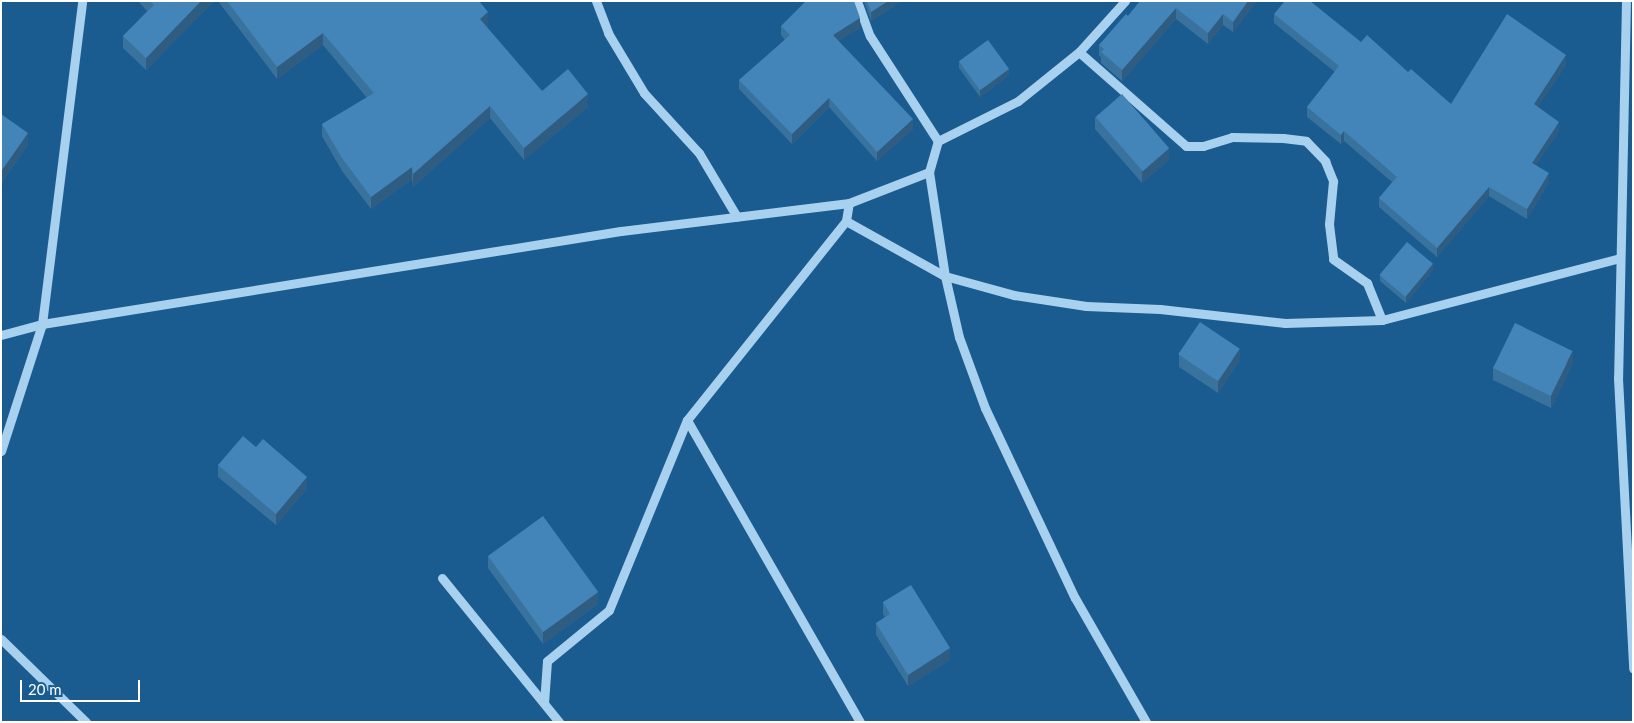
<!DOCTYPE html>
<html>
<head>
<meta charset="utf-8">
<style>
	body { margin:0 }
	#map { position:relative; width:1634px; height:723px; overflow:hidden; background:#1a5b90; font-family:Lato,sans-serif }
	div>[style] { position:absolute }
	.minor>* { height:9px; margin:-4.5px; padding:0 4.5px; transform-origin:4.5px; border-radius:4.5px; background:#a8d0ef }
	.wall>* { inset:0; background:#3a729e }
	.shaded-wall>* { inset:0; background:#2f5d81 }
	.building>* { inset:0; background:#4385b8; transform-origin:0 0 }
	span { translate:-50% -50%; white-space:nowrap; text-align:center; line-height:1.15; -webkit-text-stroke:4px #1a5b90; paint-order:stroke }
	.frame { position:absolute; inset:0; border:2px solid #fff; pointer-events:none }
	.scale { position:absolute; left:20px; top:680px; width:120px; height:22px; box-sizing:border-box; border:2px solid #fff; border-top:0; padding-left:6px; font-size:15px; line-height:18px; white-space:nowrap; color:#fff; -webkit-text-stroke:4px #1a5b90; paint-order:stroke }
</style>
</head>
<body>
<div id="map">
	<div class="minor">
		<div style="left:596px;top:1px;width:34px;rotate:69deg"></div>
		<div style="left:608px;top:33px;width:70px;rotate:59deg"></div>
		<div style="left:644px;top:93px;width:81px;rotate:47.5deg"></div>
		<div style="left:699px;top:153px;width:74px;rotate:59.3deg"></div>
		<div style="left:857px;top:1px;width:37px;rotate:70deg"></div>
		<div style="left:870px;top:36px;width:125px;rotate:57.1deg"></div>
		<div style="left:1626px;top:1px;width:377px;rotate:91.2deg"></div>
		<div style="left:1618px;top:378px;width:291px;rotate:87deg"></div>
		<div style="left:1079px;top:52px;width:142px;rotate:41.3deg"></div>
		<div style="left:1186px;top:146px;width:17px"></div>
		<div style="left:1203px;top:146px;width:30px;rotate:-17deg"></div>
		<div style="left:1232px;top:137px;width:51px;rotate:1.1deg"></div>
		<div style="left:1283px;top:138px;width:23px;rotate:7deg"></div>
		<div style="left:1306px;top:141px;width:28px;rotate:46deg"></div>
		<div style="left:1325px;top:161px;width:22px;rotate:68deg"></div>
		<div style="left:1333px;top:181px;width:43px;rotate:95.3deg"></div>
		<div style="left:1329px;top:224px;width:35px;rotate:83deg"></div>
		<div style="left:1333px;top:259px;width:42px;rotate:35.2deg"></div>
		<div style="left:1367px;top:283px;width:40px;rotate:68deg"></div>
		<div style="left:929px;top:172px;width:105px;rotate:81.3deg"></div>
		<div style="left:945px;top:276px;width:63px;rotate:77.1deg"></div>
		<div style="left:959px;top:337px;width:76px;rotate:69.9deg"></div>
		<div style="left:985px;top:408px;width:210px;rotate:64.7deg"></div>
		<div style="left:1075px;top:598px;width:143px;rotate:60.2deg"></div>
		<div style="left:846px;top:221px;width:113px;rotate:29.1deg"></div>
		<div style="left:945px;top:276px;width:72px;rotate:15.4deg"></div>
		<div style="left:1014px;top:295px;width:73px;rotate:8.7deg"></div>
		<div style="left:1086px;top:306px;width:74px;rotate:2.3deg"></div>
		<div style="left:1160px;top:309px;width:126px;rotate:6.4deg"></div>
		<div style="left:1285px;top:323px;width:97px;rotate:-1.8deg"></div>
		<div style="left:1382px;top:320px;width:246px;rotate:-14.6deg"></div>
		<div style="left:1px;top:335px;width:42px;rotate:-15deg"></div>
		<div style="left:42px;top:324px;width:586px;rotate:-9.13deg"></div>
		<div style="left:621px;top:231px;width:230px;rotate:-7deg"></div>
		<div style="left:849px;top:203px;width:86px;rotate:-21.2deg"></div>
		<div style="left:929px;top:172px;width:32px;rotate:-74deg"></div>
		<div style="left:938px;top:141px;width:89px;rotate:-26.6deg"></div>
		<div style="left:1018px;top:101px;width:78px;rotate:-38.8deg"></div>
		<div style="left:1079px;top:52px;width:69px;rotate:-48deg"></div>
		<div style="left:687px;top:420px;width:348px;rotate:60.2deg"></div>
		<div style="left:1px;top:451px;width:133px;rotate:-72.1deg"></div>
		<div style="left:42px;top:324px;width:325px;rotate:-82.9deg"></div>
		<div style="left:442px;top:578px;width:186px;rotate:50.9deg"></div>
		<div style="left:1px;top:639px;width:119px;rotate:44.3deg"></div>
		<div style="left:544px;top:703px;width:42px;rotate:-85.9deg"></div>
		<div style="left:547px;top:661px;width:80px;rotate:-39.4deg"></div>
		<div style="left:609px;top:610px;width:205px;rotate:-67.7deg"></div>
		<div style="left:687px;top:420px;width:255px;rotate:-51.4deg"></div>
		<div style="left:846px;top:221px;width:18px;rotate:-81deg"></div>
	</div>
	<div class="wall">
		<div style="clip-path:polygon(138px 1px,214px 1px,146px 70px,123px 48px,123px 36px,147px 11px)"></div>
		<div style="clip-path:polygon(218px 1px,479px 1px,488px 25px,486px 27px,542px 91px,588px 107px,524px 160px,490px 118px,413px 187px,412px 179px,371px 209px,342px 171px,322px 136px,322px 124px,367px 98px,323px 45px,277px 79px)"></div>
		<div style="clip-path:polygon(864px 1px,902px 1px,871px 21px)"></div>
		<div style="clip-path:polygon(1140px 1px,1257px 1px,1233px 32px,1223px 25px,1208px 44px,1176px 19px,1122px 81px,1101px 63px,1101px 57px,1099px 56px,1099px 45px,1128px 16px)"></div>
		<div style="clip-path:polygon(1274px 14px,1361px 42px,1408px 72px,1451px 104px,1566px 65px,1538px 107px,1559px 131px,1536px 165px,1549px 182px,1527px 219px,1489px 196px,1437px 257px,1379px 207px,1379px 198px,1392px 182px,1344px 141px,1341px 144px,1307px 117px,1307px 107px,1335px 72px,1274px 23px)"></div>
		<div style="clip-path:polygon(781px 26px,860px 28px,838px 41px,913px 129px,877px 161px,829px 107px,792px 144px,739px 89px,739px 80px,785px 40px,781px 35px)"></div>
		<div style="clip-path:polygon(959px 62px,1009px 75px,980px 97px,959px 68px)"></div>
		<div style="clip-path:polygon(1px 114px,28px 145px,2px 182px,1px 181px)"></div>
		<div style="clip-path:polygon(1095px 117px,1169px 160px,1142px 183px,1095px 129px)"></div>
		<div style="clip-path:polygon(1433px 270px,1406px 303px,1380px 281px,1380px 275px)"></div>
		<div style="clip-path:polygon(1179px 355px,1240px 360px,1218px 393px,1179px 367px)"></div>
		<div style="clip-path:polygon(1573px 363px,1551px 408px,1493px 380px,1493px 368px)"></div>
		<div style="clip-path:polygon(256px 447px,307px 489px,276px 525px,218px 477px,218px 465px)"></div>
		<div style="clip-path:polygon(488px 556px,598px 604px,543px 644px,488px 568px)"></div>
		<div style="clip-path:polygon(883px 602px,950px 660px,908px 686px,876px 635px,876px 623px,885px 617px,883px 614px)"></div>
	</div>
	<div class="shaded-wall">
		<div style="clip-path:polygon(201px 1px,214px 1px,146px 70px,146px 58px)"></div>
		<div style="clip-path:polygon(888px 1px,902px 1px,871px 21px,871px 12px)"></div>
		<div style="clip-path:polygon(1248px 1px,1257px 1px,1233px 32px,1233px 22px)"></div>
		<div style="clip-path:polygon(1176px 8px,1176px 19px,1122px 81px,1122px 70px)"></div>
		<div style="clip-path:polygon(488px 12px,488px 25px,480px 32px,480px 19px)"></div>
		<div style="clip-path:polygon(1223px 14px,1223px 25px,1208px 44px,1208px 33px)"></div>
		<div style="clip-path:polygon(860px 18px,860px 28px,833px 45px,833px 35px)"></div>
		<div style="clip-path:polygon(323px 33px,323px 45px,277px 79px,277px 67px)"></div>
		<div style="clip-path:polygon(1566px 55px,1566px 65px,1534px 114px,1534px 104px)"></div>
		<div style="clip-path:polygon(1009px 69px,1009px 75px,980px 97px,980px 90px)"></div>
		<div style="clip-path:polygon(588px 94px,588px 107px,524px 160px,524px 148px)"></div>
		<div style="clip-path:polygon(829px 98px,829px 107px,792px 144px,792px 134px)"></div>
		<div style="clip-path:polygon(490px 106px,490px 118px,413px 187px,413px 174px)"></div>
		<div style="clip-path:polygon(913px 119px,913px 129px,877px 161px,877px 152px)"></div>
		<div style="clip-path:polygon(1559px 122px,1559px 131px,1532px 172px,1532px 163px)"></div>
		<div style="clip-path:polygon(1344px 131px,1344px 141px,1341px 144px,1341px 135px)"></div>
		<div style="clip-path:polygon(28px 133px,28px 145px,2px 182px,2px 170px)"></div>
		<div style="clip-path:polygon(1169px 148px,1169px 160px,1142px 183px,1142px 171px)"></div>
		<div style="clip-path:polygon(412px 167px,412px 179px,371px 209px,371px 197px)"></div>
		<div style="clip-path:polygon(1549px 173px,1549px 182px,1527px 219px,1527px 209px)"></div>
		<div style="clip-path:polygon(1489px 187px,1489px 196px,1437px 257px,1437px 248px)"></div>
		<div style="clip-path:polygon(1433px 264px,1433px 270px,1406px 303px,1406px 296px)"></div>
		<div style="clip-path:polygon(1240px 349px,1240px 360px,1218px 393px,1218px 381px)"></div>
		<div style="clip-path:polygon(1573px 351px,1573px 363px,1551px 408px,1551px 396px)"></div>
		<div style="clip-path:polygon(307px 477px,307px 489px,276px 525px,276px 514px)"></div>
		<div style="clip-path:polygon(598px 592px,598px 604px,543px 644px,543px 632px)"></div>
		<div style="clip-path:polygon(950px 648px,950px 660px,908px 686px,908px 675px)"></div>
	</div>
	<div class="building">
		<div style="clip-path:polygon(150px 1px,201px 1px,146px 58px,123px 36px,154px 5px)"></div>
		<div style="clip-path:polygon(227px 1px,479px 1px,488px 12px,480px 19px,542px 91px,568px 69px,588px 94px,524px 148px,490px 106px,413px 174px,412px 167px,371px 197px,342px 158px,322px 124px,374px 93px,323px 33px,277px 67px)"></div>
		<div style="clip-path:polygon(806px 1px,854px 1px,860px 18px,833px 35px,913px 119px,877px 152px,829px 98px,792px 134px,739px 80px,790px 35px,781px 26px)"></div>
		<div style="clip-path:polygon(867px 1px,888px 1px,871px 12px)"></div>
		<div style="clip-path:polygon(1140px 1px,1248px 1px,1233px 22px,1223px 14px,1208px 33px,1176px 8px,1122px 70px,1101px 52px,1104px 49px,1099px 45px,1126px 14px,1128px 16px)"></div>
		<div style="clip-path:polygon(1285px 1px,1310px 1px,1361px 42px,1367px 35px,1408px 72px,1411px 69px,1451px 104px,1507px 14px,1566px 55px,1534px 104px,1559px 122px,1532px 163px,1549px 173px,1527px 209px,1489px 187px,1437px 248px,1379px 198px,1397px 177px,1344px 131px,1341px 135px,1307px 107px,1339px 66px,1274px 14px)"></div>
		<div style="left:988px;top:40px;width:36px;height:36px;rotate:54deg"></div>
		<div style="left:1122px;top:94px;width:72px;height:35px;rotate:49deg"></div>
		<div style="clip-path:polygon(1px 114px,28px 133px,2px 170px,1px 169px)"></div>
		<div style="left:1407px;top:242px;width:34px;height:43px;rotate:40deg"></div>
		<div style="left:1200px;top:322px;width:48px;height:39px;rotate:34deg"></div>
		<div style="left:1515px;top:323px;width:64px;height:50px;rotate:26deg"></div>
		<div style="clip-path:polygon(243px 436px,256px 447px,263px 439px,307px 477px,276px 514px,218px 465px)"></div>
		<div style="left:543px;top:516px;width:94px;height:68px;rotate:54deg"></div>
		<div style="clip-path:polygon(911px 585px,950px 648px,908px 675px,876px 623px,890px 614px,883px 602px)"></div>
	</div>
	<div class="frame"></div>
	<div class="scale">20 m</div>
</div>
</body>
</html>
